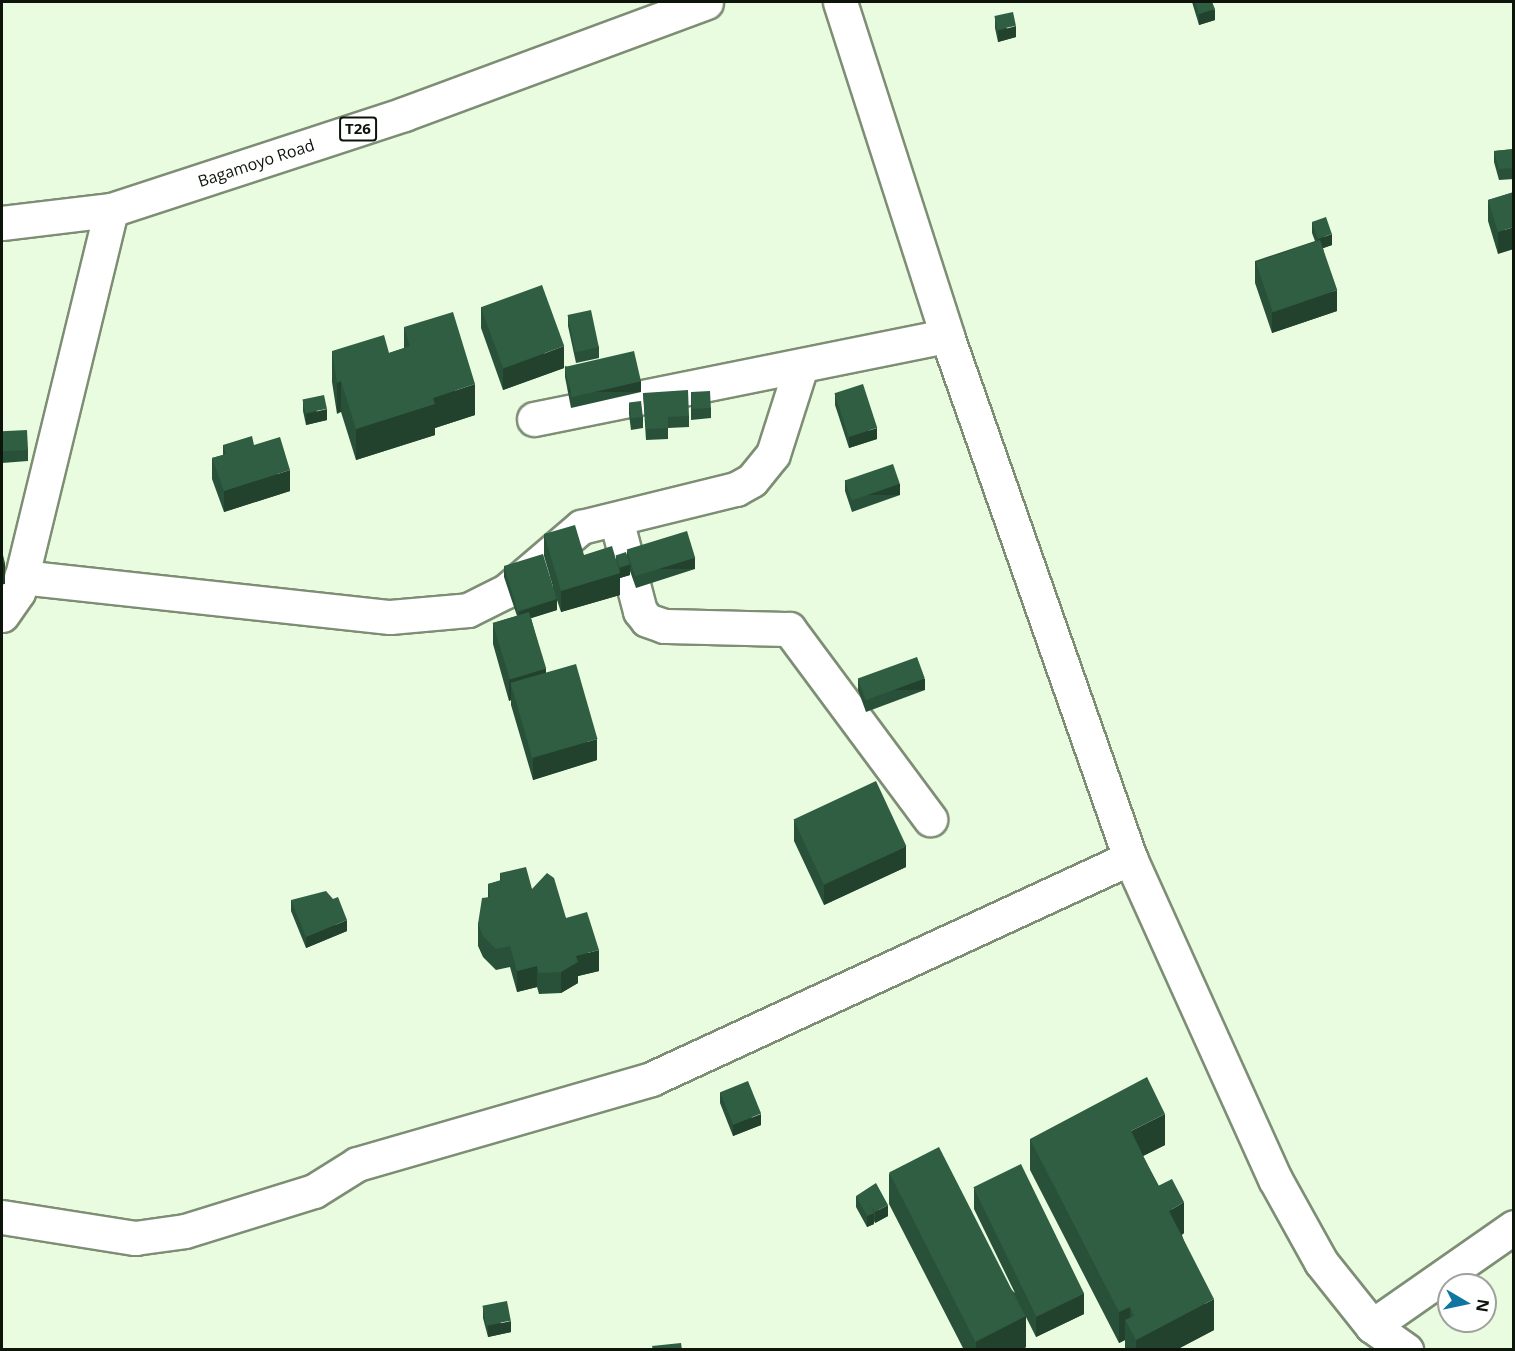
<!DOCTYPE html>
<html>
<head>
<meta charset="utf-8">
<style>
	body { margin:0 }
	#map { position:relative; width:1515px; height:1351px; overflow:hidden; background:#e9fce0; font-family:"Open Sans",sans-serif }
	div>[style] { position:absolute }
	.roads { filter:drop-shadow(2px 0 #7d8e75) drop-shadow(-2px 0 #7d8e75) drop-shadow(0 2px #7d8e75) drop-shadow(0 -2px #7d8e75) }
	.minor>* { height:33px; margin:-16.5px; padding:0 16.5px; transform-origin:16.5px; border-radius:16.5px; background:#fff }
	.trunk>* { height:33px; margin:-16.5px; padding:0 16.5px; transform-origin:16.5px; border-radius:16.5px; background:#fff }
	.wall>* { inset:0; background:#295139 }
	.shaded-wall>* { inset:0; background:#22422e; transform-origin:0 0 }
	.building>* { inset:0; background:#305e42; transform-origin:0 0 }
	span { translate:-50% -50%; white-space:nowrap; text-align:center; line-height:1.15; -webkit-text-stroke:6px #fff; paint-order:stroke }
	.shield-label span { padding:2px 4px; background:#fff; border:2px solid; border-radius:4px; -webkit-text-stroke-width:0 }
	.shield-label { font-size:15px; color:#0d140a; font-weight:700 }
	.street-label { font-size:16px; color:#0d140a }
	.frame { position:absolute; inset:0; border:3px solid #0d140a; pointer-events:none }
	.north { position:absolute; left:1437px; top:1273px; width:60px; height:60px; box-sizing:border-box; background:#fff; border:2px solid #9ea19d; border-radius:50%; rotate:99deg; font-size:16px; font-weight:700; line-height:24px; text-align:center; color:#0d140a }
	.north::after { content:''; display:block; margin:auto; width:21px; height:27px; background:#0f76a2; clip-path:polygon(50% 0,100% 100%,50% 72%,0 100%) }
</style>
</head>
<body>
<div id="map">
	<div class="roads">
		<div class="minor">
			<div style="left:840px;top:2px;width:351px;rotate:72.2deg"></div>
			<div style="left:947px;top:336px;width:553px;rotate:70.68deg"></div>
			<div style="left:1130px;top:858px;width:352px;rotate:65.7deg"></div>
			<div style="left:1275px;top:1179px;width:95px;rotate:61deg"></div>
			<div style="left:1321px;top:1262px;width:82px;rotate:51.4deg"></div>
			<div style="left:1372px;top:1326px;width:42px;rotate:35.2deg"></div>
			<div style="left:534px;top:419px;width:421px;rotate:-11.4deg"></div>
			<div style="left:616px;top:519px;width:95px;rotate:75.4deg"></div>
			<div style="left:640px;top:611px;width:11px;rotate:52deg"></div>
			<div style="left:647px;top:620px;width:18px;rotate:19deg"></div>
			<div style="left:664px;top:626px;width:125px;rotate:1.4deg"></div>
			<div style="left:789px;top:629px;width:237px;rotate:53.4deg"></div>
			<div style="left:21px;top:577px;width:371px;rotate:6.2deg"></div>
			<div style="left:390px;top:617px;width:78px;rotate:-5.1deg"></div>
			<div style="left:468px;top:610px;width:42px;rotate:-26.6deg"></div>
			<div style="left:506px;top:591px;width:99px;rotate:-40.5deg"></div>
			<div style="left:581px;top:527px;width:160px;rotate:-13.8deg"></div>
			<div style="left:736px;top:489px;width:18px;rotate:-29deg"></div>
			<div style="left:752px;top:480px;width:33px;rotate:-51deg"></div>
			<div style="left:773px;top:454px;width:92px;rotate:-72.3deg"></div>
			<div style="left:2px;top:615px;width:28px;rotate:-55deg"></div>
			<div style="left:18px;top:592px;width:393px;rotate:-76.3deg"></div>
			<div style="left:2px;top:1217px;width:135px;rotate:9deg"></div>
			<div style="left:135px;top:1238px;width:50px;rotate:-8deg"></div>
			<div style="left:185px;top:1231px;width:135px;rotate:-17.2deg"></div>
			<div style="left:314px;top:1191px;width:51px;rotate:-32.1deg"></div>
			<div style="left:357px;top:1164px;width:306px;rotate:-16.1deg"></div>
			<div style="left:651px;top:1079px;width:528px;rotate:-24.77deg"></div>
			<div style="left:1372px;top:1326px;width:173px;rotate:-34.9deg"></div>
		</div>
		<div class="trunk">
			<div style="left:2px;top:223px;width:110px;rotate:-6.8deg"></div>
			<div style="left:111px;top:210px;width:308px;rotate:-18.1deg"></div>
			<div style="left:404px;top:114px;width:322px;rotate:-20.3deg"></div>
		</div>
	</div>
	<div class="wall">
		<div style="clip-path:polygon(1192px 2px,1212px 2px,1215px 20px,1199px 25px)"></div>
		<div style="clip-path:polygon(995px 17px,1016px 37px,998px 42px,995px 28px)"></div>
		<div style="clip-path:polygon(1514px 149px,1514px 179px,1499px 180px,1494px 162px,1494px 151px)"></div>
		<div style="clip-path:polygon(1514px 192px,1498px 254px,1488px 221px,1488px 200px)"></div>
		<div style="clip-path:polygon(1312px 222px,1332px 245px,1323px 248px,1337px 311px,1272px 333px,1255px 283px,1255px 261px,1315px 241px,1312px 233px)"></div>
		<div style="clip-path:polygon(481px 307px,564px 368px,503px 390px,481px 328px)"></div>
		<div style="clip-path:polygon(568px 315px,599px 347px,599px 358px,576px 363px,568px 326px)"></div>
		<div style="clip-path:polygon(404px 327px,475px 415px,435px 428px,435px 435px,356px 460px,341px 412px,337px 414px,332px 382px,332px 351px,389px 353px,404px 348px)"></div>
		<div style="clip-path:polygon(565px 366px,641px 392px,571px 408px,565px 377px)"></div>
		<div style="clip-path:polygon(691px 392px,711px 408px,711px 418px,691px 420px)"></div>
		<div style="clip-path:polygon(643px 393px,689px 416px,689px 427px,668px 428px,668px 439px,646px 440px)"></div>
		<div style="clip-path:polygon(835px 394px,877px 439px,849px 448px,835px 405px)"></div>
		<div style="clip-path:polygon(303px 400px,327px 420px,306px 425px,303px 411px)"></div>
		<div style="clip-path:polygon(629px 403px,643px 417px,643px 428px,631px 430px,629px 414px)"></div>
		<div style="clip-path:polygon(2px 432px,28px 450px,28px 461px,2px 463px)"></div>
		<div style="clip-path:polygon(223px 445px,254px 445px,290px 491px,224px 512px,212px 479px,212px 458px,223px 455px)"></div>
		<div style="clip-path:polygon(845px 480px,900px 495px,852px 512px,845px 491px)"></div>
		<div style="clip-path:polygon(544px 534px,584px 555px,616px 560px,616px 556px,627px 555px,627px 551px,695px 569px,636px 588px,630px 571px,630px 575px,620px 578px,620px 577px,620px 595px,561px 612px,557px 600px,557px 610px,531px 618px,546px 673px,597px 760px,533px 780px,511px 705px,511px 700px,509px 701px,493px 644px,493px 623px,517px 616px,504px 577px,504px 566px,553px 587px,544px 556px)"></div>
		<div style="clip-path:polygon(858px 679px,925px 690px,866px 712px,858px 690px)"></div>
		<div style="clip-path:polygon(794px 820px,906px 867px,824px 905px,794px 841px)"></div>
		<div style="clip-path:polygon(500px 873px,532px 889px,566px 918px,599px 971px,578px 976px,578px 983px,561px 993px,539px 994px,537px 987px,517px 992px,510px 967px,496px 970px,483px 957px,478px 946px,478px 924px,488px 897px,488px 884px,500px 881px)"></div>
		<div style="clip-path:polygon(291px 900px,347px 931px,306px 948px,291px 911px)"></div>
		<div style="clip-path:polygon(720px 1092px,761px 1125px,733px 1136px,720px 1103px)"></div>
		<div style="clip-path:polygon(1030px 1139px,1165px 1145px,1143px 1156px,1184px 1233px,1182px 1235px,1214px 1330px,1176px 1350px,1125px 1350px,1125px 1340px,1119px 1343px,1030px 1170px)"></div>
		<div style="clip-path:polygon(889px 1173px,1015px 1293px,974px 1209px,974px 1188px,1084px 1314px,1036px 1337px,1026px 1317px,1026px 1347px,1021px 1350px,964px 1350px,889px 1204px)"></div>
		<div style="clip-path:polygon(856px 1196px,888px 1216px,875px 1223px,874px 1221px,874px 1224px,867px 1227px,856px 1207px)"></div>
		<div style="clip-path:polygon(483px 1307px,511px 1332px,488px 1337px,483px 1318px)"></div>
	</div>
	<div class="shaded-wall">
		<div style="clip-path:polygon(1215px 9px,1215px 20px,1199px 25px,1199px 14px)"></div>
		<div style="clip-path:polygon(1016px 26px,1016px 37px,998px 42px,998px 31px)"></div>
		<div style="clip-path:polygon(1514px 227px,1514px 249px,1498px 254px,1498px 232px)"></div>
		<div style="clip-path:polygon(1332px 234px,1332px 245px,1318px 250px,1318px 239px)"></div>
		<div style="clip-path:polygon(1337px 290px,1337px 311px,1272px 333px,1272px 312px)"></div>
		<div style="clip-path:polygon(564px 346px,564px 368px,503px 390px,503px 369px)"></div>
		<div style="left:341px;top:381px;width:31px;height:4px;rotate:90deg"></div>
		<div style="left:641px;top:381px;width:11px;height:72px;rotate:90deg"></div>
		<div style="clip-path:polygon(475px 384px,475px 415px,435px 428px,435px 435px,356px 460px,356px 429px,433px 398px)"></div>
		<div style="clip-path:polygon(327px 409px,327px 420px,306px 425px,306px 414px)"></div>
		<div style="clip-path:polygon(877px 428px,877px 439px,849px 448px,849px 437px)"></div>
		<div style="clip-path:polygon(290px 470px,290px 491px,224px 512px,224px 491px)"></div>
		<div style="left:900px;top:484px;width:11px;height:51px;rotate:90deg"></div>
		<div style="left:695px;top:558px;width:11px;height:62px;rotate:90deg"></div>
		<div style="left:5px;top:563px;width:21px;height:3px;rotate:90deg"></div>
		<div style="clip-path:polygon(630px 564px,630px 575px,620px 578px,620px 567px)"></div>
		<div style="clip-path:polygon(620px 573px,620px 595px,561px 612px,561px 591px)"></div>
		<div style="clip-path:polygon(557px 599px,557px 610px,519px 622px,519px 612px)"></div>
		<div style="clip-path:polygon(546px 668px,546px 689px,511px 683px,511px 700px,509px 701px,509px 679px)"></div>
		<div style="left:925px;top:679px;width:11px;height:63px;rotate:90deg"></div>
		<div style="clip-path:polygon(597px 739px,597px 760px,533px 780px,533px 758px)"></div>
		<div style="clip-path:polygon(906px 846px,906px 867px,824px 905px,824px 884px)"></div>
		<div style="clip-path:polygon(347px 920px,347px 931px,306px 948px,306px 937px)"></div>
		<div style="clip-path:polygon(599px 950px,599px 971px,578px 976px,578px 983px,561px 993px,561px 972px,576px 956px)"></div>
		<div style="clip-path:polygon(537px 966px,537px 987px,517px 992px,517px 971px)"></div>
		<div style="clip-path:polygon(761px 1114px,761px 1125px,733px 1136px,733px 1125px)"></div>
		<div style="clip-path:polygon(1165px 1114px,1165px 1145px,1131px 1162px,1131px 1131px)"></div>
		<div style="clip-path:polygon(1184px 1202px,1184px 1233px,1169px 1241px,1169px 1211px)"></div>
		<div style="clip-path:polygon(888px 1205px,888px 1216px,875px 1223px,875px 1212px)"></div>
		<div style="clip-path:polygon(874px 1213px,874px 1224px,867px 1227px,867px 1216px)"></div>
		<div style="clip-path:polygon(1084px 1293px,1084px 1314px,1036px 1337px,1036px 1316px)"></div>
		<div style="clip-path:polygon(1214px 1299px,1214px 1330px,1176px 1350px,1136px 1350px,1136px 1340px)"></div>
		<div style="clip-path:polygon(1130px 1307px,1130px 1329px,1125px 1320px,1125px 1340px,1119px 1343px,1119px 1312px)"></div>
		<div style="clip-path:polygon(1026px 1316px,1026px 1347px,1021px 1350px,976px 1350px,976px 1342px)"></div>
		<div style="clip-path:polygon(511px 1321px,511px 1332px,488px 1337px,488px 1326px)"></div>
	</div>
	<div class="building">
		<div style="clip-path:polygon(1195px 2px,1212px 2px,1215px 9px,1199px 14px)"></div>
		<div style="left:1013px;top:12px;width:14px;height:19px;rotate:78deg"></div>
		<div style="clip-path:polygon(1514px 149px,1514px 168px,1499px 169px,1494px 151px)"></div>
		<div style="clip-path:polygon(1514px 192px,1514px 227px,1498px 232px,1488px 200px)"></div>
		<div style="left:1326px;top:217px;width:18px;height:15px;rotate:71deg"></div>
		<div style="left:1320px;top:240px;width:53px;height:68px;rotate:71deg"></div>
		<div style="left:542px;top:285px;width:65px;height:65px;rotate:70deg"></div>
		<div style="left:591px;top:310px;width:38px;height:24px;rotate:78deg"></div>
		<div style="clip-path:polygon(453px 312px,475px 384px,433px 398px,435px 404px,356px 429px,341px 381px,337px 383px,332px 351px,384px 335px,389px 353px,410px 346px,404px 327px)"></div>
		<div style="left:634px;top:351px;width:31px;height:71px;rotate:77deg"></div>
		<div style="left:863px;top:384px;width:46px;height:30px;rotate:72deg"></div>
		<div style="clip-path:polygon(688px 390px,689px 416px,668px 417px,668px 428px,646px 429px,643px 393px)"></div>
		<div style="left:710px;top:391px;width:17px;height:19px;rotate:87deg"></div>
		<div style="left:324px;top:395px;width:14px;height:22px;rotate:78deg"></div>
		<div style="left:641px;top:401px;width:16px;height:12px;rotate:83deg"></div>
		<div style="left:27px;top:430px;width:20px;height:25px;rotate:87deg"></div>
		<div style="clip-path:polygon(252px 436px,254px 445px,280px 437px,290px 470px,224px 491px,212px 458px,226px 454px,223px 445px)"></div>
		<div style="left:893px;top:464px;width:21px;height:51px;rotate:71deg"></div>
		<div style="clip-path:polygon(575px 525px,584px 555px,612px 546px,620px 573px,561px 591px,544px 534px)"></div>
		<div style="left:687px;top:531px;width:28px;height:63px;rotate:73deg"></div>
		<div style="clip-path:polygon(2px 551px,5px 563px,2px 564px)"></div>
		<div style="left:626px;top:552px;width:13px;height:11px;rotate:72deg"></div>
		<div style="left:543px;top:554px;width:47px;height:41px;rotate:73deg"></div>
		<div style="left:529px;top:612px;width:59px;height:38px;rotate:73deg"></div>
		<div style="left:917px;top:657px;width:23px;height:63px;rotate:70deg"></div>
		<div style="left:576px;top:664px;width:78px;height:68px;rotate:74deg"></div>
		<div style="left:876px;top:781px;width:72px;height:91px;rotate:65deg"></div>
		<div style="clip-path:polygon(526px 867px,532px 889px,547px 873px,554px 878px,566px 918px,587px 912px,599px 950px,576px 956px,578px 962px,561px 972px,539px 973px,537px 966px,517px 971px,510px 946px,496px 949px,483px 936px,478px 924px,482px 898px,490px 897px,488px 884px,501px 880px,500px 873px)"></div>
		<div style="clip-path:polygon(326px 891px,333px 899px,338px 897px,347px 920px,306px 937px,291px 900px)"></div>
		<div style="clip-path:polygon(1147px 1077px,1165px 1114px,1131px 1131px,1158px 1186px,1172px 1179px,1184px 1202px,1169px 1211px,1214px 1299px,1136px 1340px,1125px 1320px,1134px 1316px,1130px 1307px,1119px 1312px,1030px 1139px)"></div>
		<div style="left:748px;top:1081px;width:35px;height:30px;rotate:68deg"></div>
		<div style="left:939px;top:1147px;width:190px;height:56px;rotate:63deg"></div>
		<div style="left:1021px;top:1164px;width:144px;height:53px;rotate:64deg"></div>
		<div style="clip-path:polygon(876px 1183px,888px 1205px,875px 1212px,870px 1205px,874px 1213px,867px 1216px,856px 1196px)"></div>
		<div style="left:507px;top:1301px;width:20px;height:25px;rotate:79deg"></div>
		<div style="clip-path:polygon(681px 1343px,682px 1350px,653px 1350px,652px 1346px)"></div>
	</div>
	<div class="shield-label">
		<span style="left:358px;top:129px">T26</span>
	</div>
	<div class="street-label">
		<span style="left:256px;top:163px;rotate:-18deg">Bagamoyo Road</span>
	</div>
	<div class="frame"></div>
	<div class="north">N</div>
</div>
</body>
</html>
